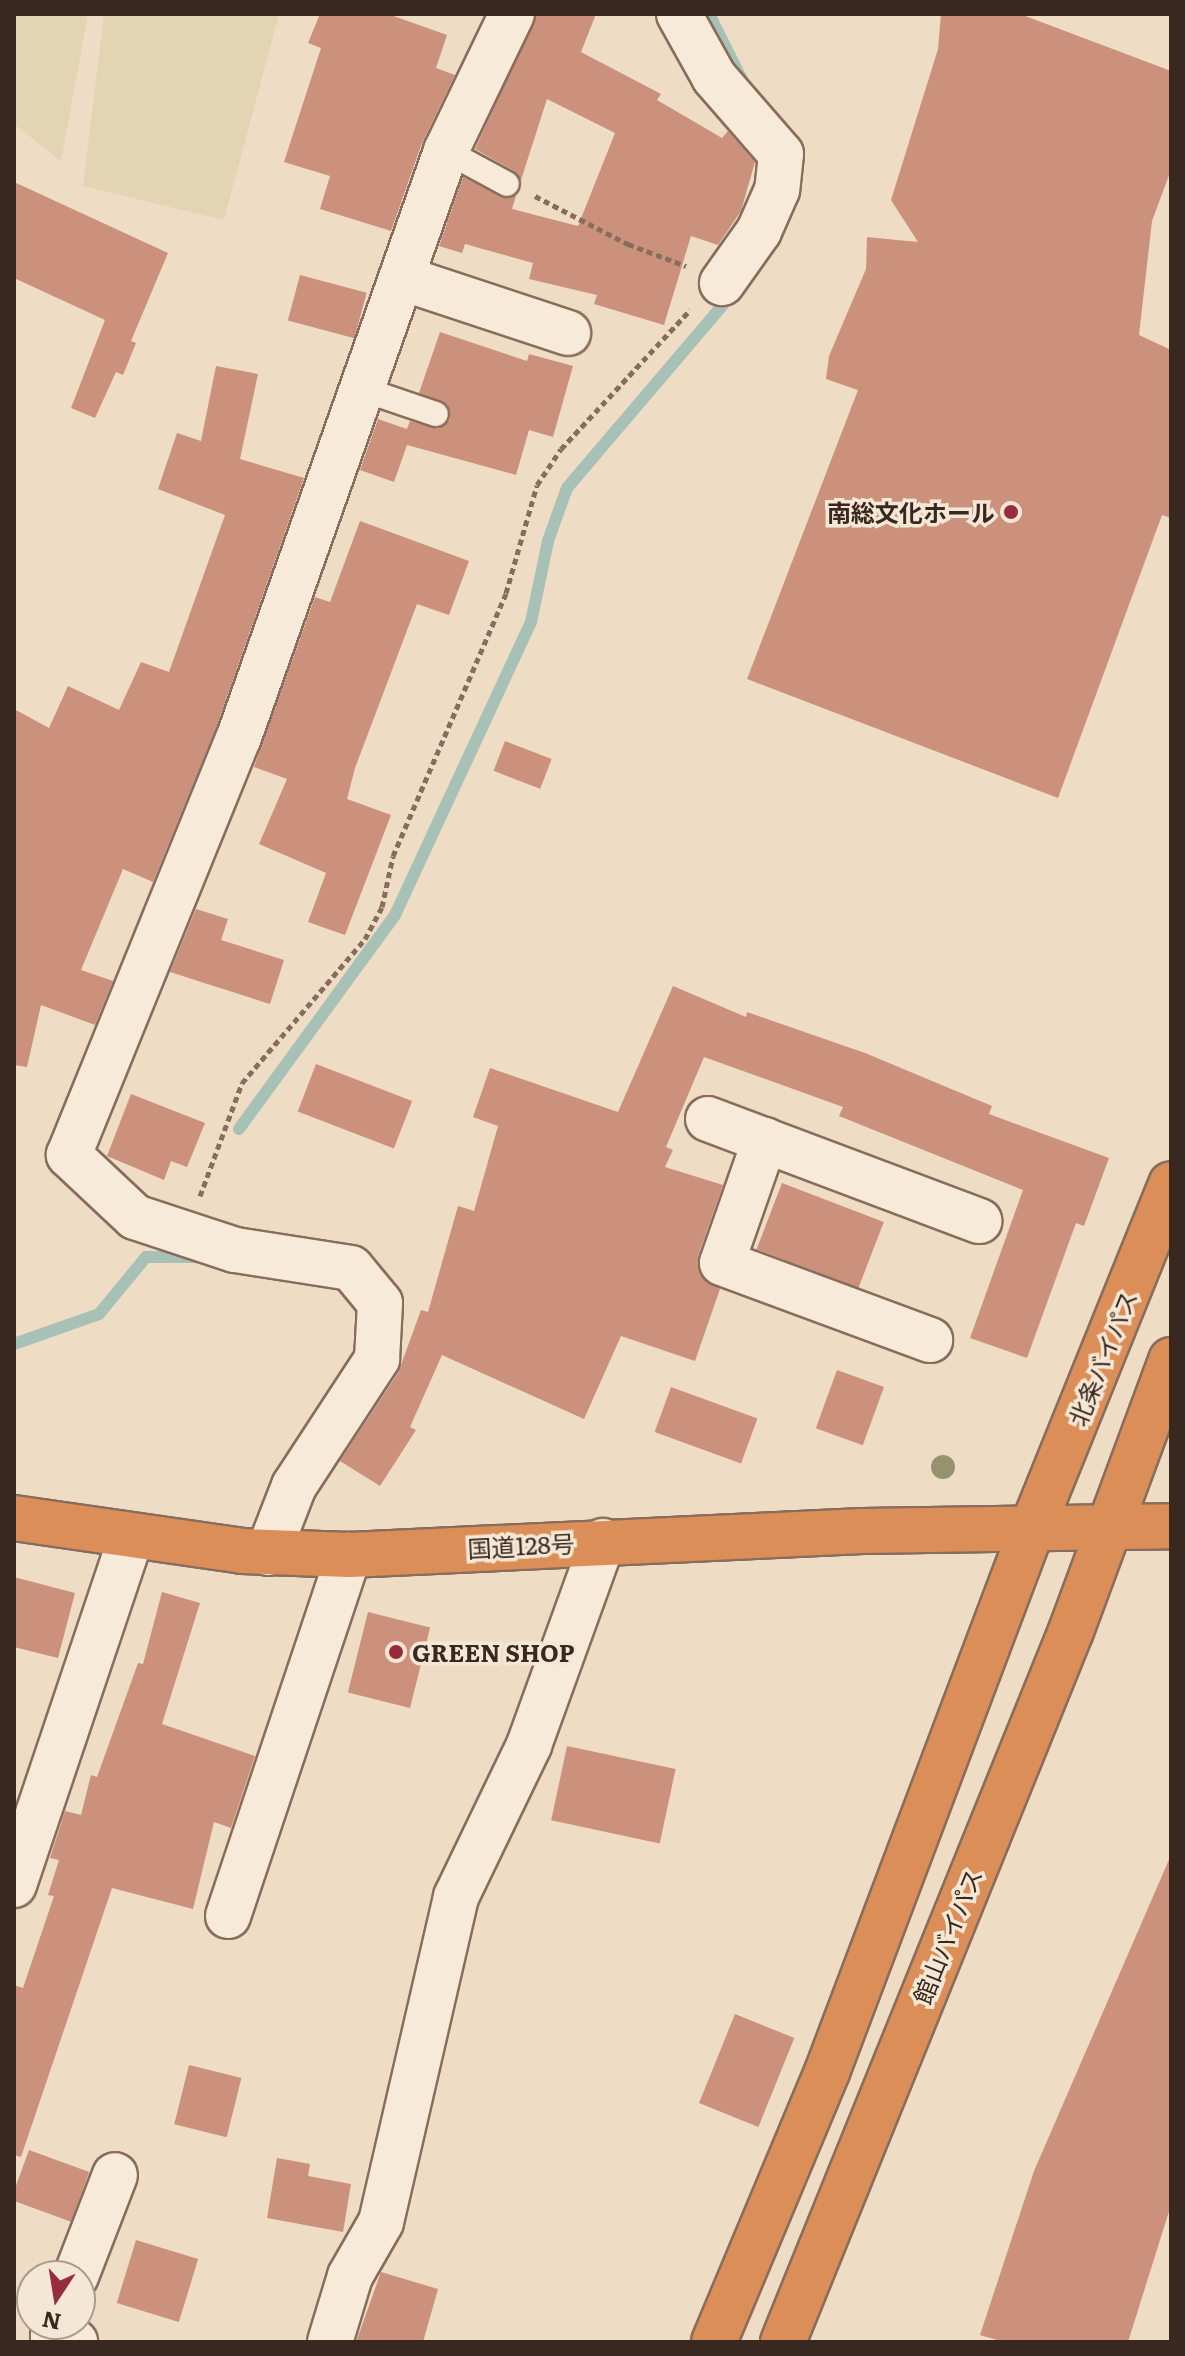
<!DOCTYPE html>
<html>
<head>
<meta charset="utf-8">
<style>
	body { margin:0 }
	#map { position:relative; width:1185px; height:2356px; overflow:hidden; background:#eedcc5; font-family:Literata,"Noto Sans JP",serif }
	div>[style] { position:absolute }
	.farmland>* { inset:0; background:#e3d4b3 }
	.stream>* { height:12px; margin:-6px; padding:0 6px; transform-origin:6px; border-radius:6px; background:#a7c1b6 }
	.building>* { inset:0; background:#cb917c; transform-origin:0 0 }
	.path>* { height:5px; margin-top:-2.5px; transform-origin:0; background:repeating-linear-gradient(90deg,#896d5c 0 6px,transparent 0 10px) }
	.roads { filter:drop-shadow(2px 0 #896d5c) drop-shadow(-2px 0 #896d5c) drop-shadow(0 2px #896d5c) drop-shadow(0 -2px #896d5c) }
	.lane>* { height:24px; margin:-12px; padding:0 12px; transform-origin:12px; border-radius:12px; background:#f8ead9 }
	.street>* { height:44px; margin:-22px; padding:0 22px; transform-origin:22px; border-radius:22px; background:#f8ead9 }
	.highway>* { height:44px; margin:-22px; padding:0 22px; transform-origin:22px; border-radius:22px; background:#db8e58 }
	.trees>* { width:24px; height:24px; margin:-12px; border-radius:50%; background:#97926e }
	.dots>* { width:22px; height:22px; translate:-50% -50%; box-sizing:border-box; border:4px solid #f5e7d5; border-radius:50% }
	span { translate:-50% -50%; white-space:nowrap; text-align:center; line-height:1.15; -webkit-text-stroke:7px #f5e7d5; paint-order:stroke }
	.poi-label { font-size:24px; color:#39281f; font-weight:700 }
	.right { translate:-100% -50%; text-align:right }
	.left { translate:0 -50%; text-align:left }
	.street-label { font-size:24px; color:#39281f }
	.frame { position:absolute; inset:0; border:16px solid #39281f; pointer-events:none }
	.north { position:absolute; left:16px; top:2260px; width:80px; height:80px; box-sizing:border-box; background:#f5e7d5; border:2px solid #aa9b8c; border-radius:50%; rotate:192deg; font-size:22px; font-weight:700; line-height:32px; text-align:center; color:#39281f }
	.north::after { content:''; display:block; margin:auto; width:28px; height:36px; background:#972c3d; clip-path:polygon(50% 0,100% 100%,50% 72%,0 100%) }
</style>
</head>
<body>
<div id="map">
	<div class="farmland">
		<div style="clip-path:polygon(14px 14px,88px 14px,61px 161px,14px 124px)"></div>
		<div style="clip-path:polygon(104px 14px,279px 14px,224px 220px,83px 186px)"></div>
	</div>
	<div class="stream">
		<div style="left:709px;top:14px;width:78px;rotate:63.4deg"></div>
		<div style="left:239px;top:1129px;width:265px;rotate:-53.9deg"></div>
		<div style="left:395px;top:915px;width:323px;rotate:-65.1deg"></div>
		<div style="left:531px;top:622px;width:83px;rotate:-78.1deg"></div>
		<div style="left:548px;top:541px;width:56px;rotate:-70.3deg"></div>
		<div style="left:567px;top:488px;width:257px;rotate:-49.6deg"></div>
		<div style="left:14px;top:1344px;width:90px;rotate:-19.4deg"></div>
		<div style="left:99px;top:1314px;width:74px;rotate:-50.5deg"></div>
		<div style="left:146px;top:1257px;width:53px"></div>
	</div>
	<div class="building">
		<div style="clip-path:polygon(320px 14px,388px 14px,447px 35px,436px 68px,455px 75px,422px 143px,391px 231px,320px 209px,330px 176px,284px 162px,321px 48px,308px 43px)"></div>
		<div style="clip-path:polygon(537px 14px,596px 14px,581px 52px,661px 94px,657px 100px,722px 138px,728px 131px,755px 162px,741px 211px,718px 245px,691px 236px,664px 325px,594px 304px,597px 295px,529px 279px,533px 263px,465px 244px,462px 253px,439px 246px,463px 177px,501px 197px,516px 196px,512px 209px,578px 226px,615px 133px,547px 99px,521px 180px,514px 171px,475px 149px)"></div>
		<div style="clip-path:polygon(941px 14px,1020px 14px,1171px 71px,1171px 170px,1152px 221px,1139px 335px,1171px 350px,1171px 518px,1162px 515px,1058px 798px,747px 679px,858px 390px,826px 379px,829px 356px,866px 269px,867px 237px,918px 242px,891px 200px,938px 49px)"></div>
		<div style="clip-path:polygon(14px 182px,168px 253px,131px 341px,136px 343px,123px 375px,116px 372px,95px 418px,71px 408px,105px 320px,14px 278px)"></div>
		<div style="left:300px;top:275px;width:69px;height:47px;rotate:15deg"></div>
		<div style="clip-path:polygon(440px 332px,527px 361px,529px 354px,573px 366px,553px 437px,529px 430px,516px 475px,407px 445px,394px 482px,360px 470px,378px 419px,407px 429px,410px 421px,438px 429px,450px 420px,447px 404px,419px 393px)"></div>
		<div style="clip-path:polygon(216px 366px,258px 374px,240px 459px,304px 478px,216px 728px,153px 882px,123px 869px,81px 970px,113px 981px,95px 1025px,41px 1005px,27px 1067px,14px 1065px,14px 709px,49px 728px,68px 686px,119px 710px,141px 662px,169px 672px,225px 515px,158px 489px,177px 433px,201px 441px)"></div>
		<div style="clip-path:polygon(360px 521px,469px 561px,449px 615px,417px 604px,355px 768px,347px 799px,391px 815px,345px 935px,308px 922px,326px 873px,259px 844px,287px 779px,254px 767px,315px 597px,330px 602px)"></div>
		<div style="left:505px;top:741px;width:50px;height:32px;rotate:21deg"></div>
		<div style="clip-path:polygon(196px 909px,228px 919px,221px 940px,284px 960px,270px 1004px,170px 972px)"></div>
		<div style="clip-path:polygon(673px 986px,746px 1017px,747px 1012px,865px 1053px,992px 1106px,989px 1114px,1109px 1158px,1084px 1226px,1076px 1223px,1027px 1358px,970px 1338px,1023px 1190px,839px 1116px,843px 1107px,704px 1057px,666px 1147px,673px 1150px,665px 1167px,723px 1185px,698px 1256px,702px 1278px,720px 1289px,695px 1361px,621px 1336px,584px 1419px,442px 1355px,410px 1427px,416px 1430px,380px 1486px,340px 1461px,398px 1373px,421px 1310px,428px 1312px,458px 1206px,474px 1211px,498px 1126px,473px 1117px,490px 1068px,618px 1112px)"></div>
		<div style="left:316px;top:1064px;width:103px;height:51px;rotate:21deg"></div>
		<div style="clip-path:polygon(131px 1094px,205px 1123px,187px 1167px,171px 1161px,164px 1180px,107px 1156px)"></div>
		<div style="left:782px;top:1183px;width:109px;height:71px;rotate:21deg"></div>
		<div style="left:837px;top:1370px;width:50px;height:62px;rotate:20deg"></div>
		<div style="left:671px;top:1387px;width:92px;height:48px;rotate:20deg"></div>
		<div style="clip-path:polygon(14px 1577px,75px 1593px,58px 1658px,14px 1647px)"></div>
		<div style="clip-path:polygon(162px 1592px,200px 1603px,162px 1724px,255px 1756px,231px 1828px,214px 1822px,193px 1909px,112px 1888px,21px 2157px,14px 2155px,14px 1985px,23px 1988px,54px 1896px,48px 1895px,59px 1860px,50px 1858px,65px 1811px,81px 1815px,91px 1775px,97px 1777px,138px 1663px,143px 1664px)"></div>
		<div style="left:368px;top:1612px;width:64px;height:83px;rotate:14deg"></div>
		<div style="left:567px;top:1746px;width:111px;height:76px;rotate:12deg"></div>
		<div style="clip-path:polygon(1171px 1855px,1171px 2205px,1128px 2342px,1004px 2342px,980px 2335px,1034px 2171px)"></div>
		<div style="left:735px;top:2014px;width:64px;height:96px;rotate:22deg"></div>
		<div style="left:189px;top:2065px;width:54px;height:61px;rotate:14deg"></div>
		<div style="left:29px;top:2150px;width:64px;height:53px;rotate:20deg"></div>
		<div style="clip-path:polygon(277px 2158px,310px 2164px,308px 2176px,351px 2184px,343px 2232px,267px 2218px)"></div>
		<div style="left:136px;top:2240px;width:65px;height:66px;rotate:17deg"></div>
		<div style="clip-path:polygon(381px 2272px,438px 2289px,423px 2342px,356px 2342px)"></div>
	</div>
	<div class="path">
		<div style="left:535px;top:196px;width:105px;rotate:27.3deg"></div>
		<div style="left:628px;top:244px;width:62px;rotate:20.8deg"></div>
		<div style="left:200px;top:1196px;width:121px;rotate:-69.6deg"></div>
		<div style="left:242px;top:1083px;width:189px;rotate:-49.5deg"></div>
		<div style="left:365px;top:939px;width:36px;rotate:-62deg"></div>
		<div style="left:382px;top:907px;width:52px;rotate:-77.8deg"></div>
		<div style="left:393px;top:856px;width:286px;rotate:-66.7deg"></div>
		<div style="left:506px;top:593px;width:112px;rotate:-74deg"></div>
		<div style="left:537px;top:485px;width:43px;rotate:-56.3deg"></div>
		<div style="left:561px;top:449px;width:190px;rotate:-47.1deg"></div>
	</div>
	<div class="roads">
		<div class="lane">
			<div style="left:446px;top:151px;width:69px;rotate:28.4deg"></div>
			<div style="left:359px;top:388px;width:81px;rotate:18.7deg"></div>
		</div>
		<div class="street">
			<div style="left:679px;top:14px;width:72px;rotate:60.9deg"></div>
			<div style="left:714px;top:77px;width:102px;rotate:49deg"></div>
			<div style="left:781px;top:154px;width:36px;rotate:96deg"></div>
			<div style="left:777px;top:190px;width:45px;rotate:113.7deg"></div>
			<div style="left:759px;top:231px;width:64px;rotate:125.4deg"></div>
			<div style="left:402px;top:278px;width:175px;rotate:18.3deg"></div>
			<div style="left:708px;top:1119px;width:290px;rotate:20.6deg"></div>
			<div style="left:765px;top:1140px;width:130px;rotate:109.3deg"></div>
			<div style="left:722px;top:1263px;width:222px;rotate:20.3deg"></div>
			<div style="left:268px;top:1553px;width:72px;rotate:-68.8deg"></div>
			<div style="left:294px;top:1486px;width:152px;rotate:-56.8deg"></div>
			<div style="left:377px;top:1359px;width:56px;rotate:-86.9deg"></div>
			<div style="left:380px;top:1303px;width:45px;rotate:-129.6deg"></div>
			<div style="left:351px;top:1268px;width:117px;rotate:-171.2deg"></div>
			<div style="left:235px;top:1250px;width:105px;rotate:-161.7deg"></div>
			<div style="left:135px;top:1217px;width:91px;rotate:-136.8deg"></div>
			<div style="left:69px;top:1155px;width:451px;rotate:-67.9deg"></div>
			<div style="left:239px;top:737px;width:621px;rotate:-70.54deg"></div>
			<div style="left:446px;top:151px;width:152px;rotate:-64.3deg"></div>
			<div style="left:14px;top:1885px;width:366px;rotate:-71.4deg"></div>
			<div style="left:228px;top:1916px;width:381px;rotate:-71.5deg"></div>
			<div style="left:76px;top:2276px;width:108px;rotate:-68.9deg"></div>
			<div style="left:58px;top:2324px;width:13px;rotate:113deg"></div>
			<div style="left:53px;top:2336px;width:23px;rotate:15deg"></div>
			<div style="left:330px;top:2342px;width:69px;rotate:-73.1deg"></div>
			<div style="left:350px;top:2276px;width:62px;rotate:-60.1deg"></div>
			<div style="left:381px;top:2222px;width:334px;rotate:-77deg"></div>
			<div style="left:456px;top:1897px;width:169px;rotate:-64.3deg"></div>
			<div style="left:529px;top:1745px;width:217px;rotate:-70.1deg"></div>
		</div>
		<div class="highway">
			<div style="left:14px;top:1518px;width:230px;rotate:8.2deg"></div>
			<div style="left:242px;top:1551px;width:107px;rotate:2.1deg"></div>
			<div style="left:349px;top:1555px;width:514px;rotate:-2.68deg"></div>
			<div style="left:862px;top:1531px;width:309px;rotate:-0.9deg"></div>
			<div style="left:714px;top:2342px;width:293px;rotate:-67.3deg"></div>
			<div style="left:827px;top:2072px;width:578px;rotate:-69.34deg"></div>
			<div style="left:1031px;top:1531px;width:374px;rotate:-68deg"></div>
			<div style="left:783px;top:2342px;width:767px;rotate:-67.95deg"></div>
			<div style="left:1071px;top:1631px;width:289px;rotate:-69.7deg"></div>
		</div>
	</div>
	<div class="trees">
		<div style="left:943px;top:1467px"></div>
	</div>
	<div class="dots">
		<div style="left:1011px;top:512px;background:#972c3d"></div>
		<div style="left:396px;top:1652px;background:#972c3d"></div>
	</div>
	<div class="poi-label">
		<span class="right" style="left:995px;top:512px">南総文化ホール</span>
		<span class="left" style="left:412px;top:1652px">GREEN SHOP</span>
	</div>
	<div class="street-label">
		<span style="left:1102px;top:1358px;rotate:-68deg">北条バイパス</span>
		<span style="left:521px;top:1545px;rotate:-3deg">国道128号</span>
		<span style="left:947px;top:1936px;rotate:-68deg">館山バイパス</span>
	</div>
	<div class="frame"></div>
	<div class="north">N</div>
</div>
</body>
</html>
